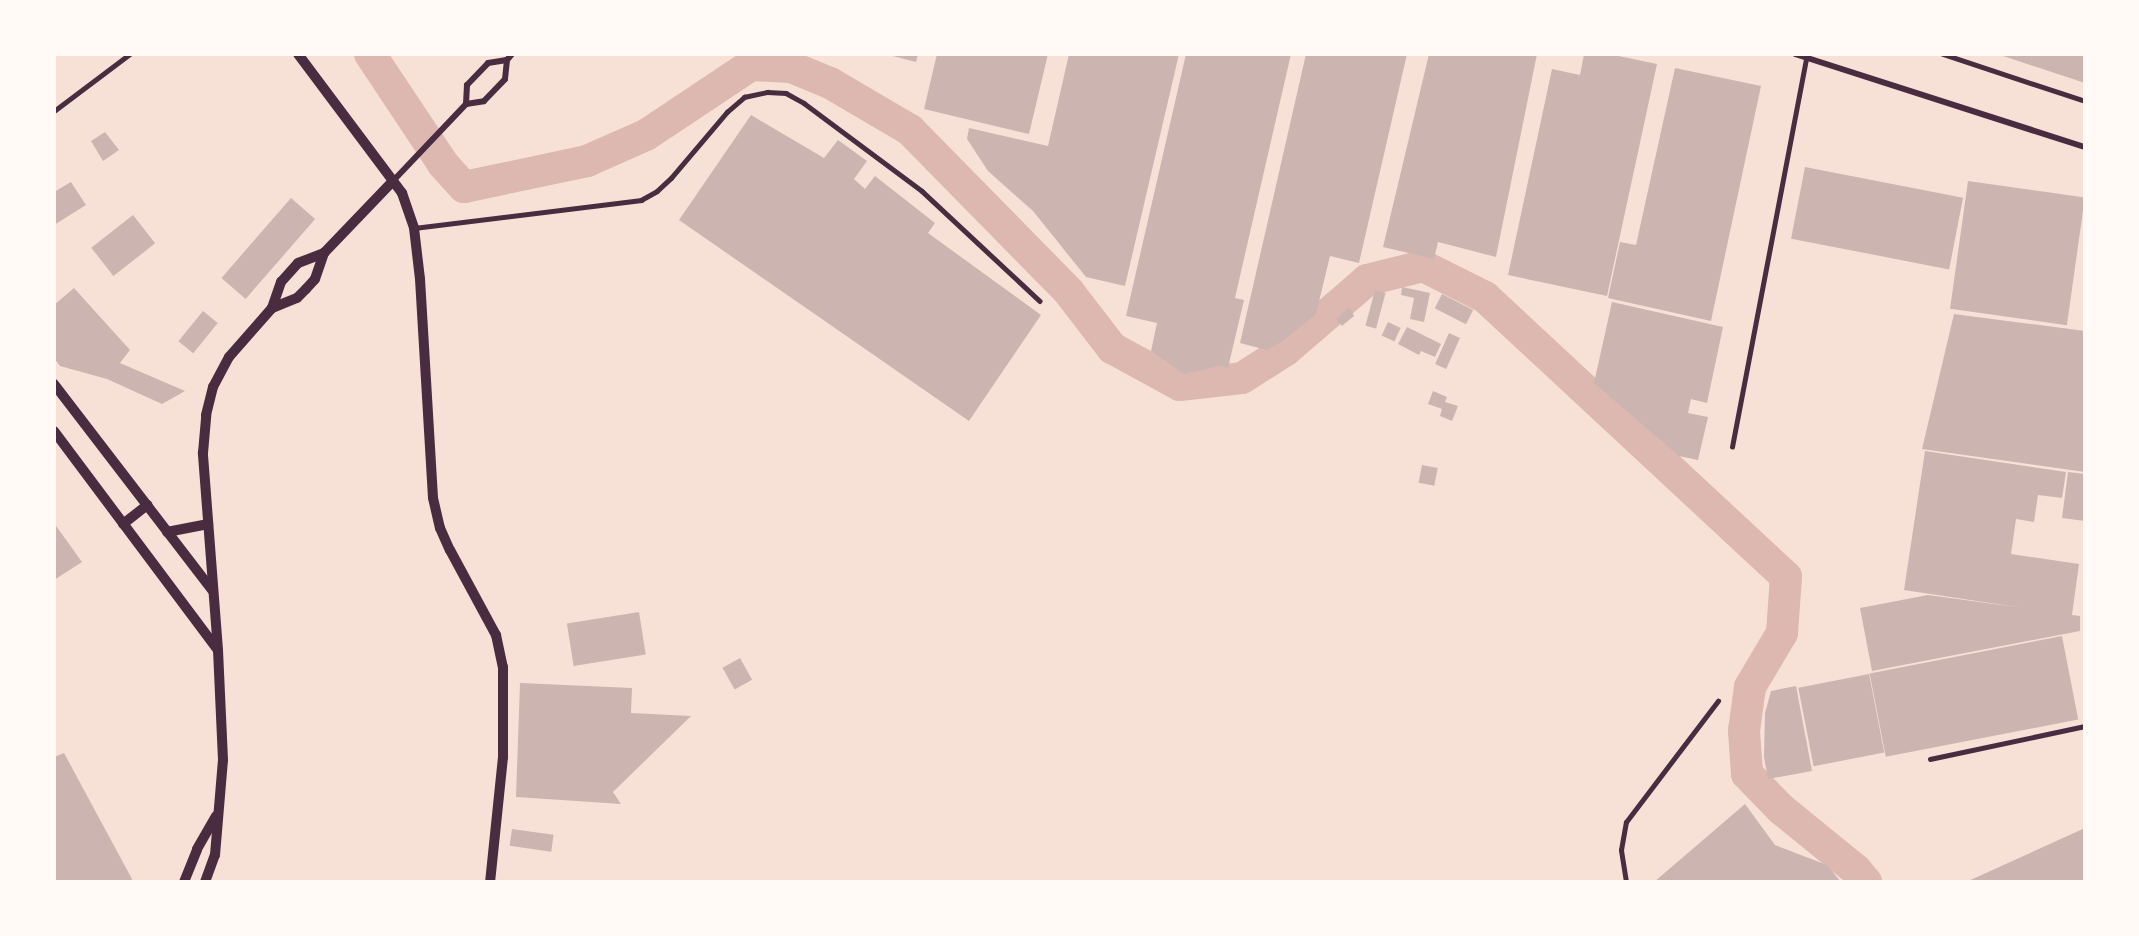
<!DOCTYPE html>
<html>
<head>
<meta charset="utf-8">
<style>
	body { margin:0 }
	#map { position:relative; width:2139px; height:936px; overflow:hidden; background:#f7e1d7; font-family:"Exo 2",sans-serif }
	div>[style] { position:absolute }
	.river>* { height:32px; margin:-16px; padding:0 16px; transform-origin:16px; border-radius:16px; background:#dcb8b0 }
	.building>* { inset:0; background:#ccb4b1; transform-origin:0 0 }
	.service>* { height:4.5px; margin:-2.25px; padding:0 2.25px; transform-origin:2.25px; border-radius:2.25px; background:#4a2c40 }
	.minor>* { height:6px; margin:-3px; padding:0 3px; transform-origin:3px; border-radius:3px; background:#4a2c40 }
	.tertiary>* { height:10px; margin:-5px; padding:0 5px; transform-origin:5px; border-radius:5px; background:#4a2c40 }
	span { translate:-50% -50%; white-space:nowrap; text-align:center; line-height:1.15; -webkit-text-stroke:5px #fffaf5; paint-order:stroke }
	.frame { position:absolute; inset:0; border:56px solid #fffaf5; pointer-events:none }
</style>
</head>
<body>
<div id="map">
	<div class="river">
		<div style="left:370px;top:54px;width:132px;rotate:56.4deg"></div>
		<div style="left:443px;top:164px;width:31px;rotate:48deg"></div>
		<div style="left:464px;top:187px;width:126px;rotate:-11.9deg"></div>
		<div style="left:587px;top:161px;width:64px;rotate:-23.8deg"></div>
		<div style="left:646px;top:135px;width:126px;rotate:-33.7deg"></div>
		<div style="left:751px;top:65px;width:40px;rotate:2.9deg"></div>
		<div style="left:791px;top:67px;width:42px;rotate:22.3deg"></div>
		<div style="left:830px;top:83px;width:93px;rotate:30.4deg"></div>
		<div style="left:910px;top:130px;width:227px;rotate:45.5deg"></div>
		<div style="left:1069px;top:292px;width:71px;rotate:52.5deg"></div>
		<div style="left:1112px;top:348px;width:77px;rotate:28.6deg"></div>
		<div style="left:1180px;top:385px;width:62px;rotate:-6.4deg"></div>
		<div style="left:1242px;top:378px;width:52px;rotate:-32.5deg"></div>
		<div style="left:1286px;top:350px;width:107px;rotate:-40.8deg"></div>
		<div style="left:1367px;top:280px;width:58px;rotate:-14deg"></div>
		<div style="left:1423px;top:266px;width:69px;rotate:26.6deg"></div>
		<div style="left:1485px;top:297px;width:411px;rotate:42.9deg"></div>
		<div style="left:1786px;top:577px;width:56px;rotate:94.1deg"></div>
		<div style="left:1782px;top:633px;width:63px;rotate:120.7deg"></div>
		<div style="left:1750px;top:687px;width:44px;rotate:97.8deg"></div>
		<div style="left:1744px;top:731px;width:43px;rotate:86deg"></div>
		<div style="left:1747px;top:774px;width:49px;rotate:45.8deg"></div>
		<div style="left:1781px;top:809px;width:97px;rotate:39.1deg"></div>
		<div style="left:1856px;top:870px;width:16px;rotate:50deg"></div>
	</div>
	<div class="building">
		<div style="clip-path:polygon(885px 54px,918px 54px,916px 62px)"></div>
		<div style="clip-path:polygon(937px 54px,1048px 54px,1029px 134px,924px 109px)"></div>
		<div style="clip-path:polygon(1069px 54px,1179px 54px,1125px 286px,1086px 277px,1033px 211px,988px 171px,967px 139px,969px 128px,1048px 146px)"></div>
		<div style="clip-path:polygon(1186px 54px,1291px 54px,1235px 298px,1244px 300px,1228px 368px,1219px 366px,1184px 374px,1151px 351px,1157px 323px,1126px 316px)"></div>
		<div style="clip-path:polygon(1306px 54px,1407px 54px,1359px 263px,1330px 256px,1316px 314px,1284px 340px,1267px 350px,1240px 343px)"></div>
		<div style="clip-path:polygon(1429px 54px,1537px 54px,1496px 257px,1438px 242px,1434px 259px,1383px 247px)"></div>
		<div style="clip-path:polygon(1584px 54px,1609px 54px,1657px 64px,1607px 296px,1508px 275px,1552px 69px,1580px 75px)"></div>
		<div style="clip-path:polygon(1997px 54px,2085px 54px,2085px 83px)"></div>
		<div style="clip-path:polygon(1675px 68px,1761px 86px,1711px 321px,1608px 298px,1620px 242px,1636px 245px)"></div>
		<div style="clip-path:polygon(751px 115px,824px 158px,838px 140px,867px 161px,854px 179px,865px 189px,875px 176px,935px 223px,928px 233px,1041px 315px,969px 421px,679px 220px)"></div>
		<div style="clip-path:polygon(105px 132px,119px 150px,103px 161px,91px 141px)"></div>
		<div style="left:1805px;top:167px;width:161px;height:73px;rotate:11deg"></div>
		<div style="left:1968px;top:181px;width:118px;height:129px;rotate:8deg"></div>
		<div style="clip-path:polygon(71px 182px,86px 205px,54px 225px,54px 192px)"></div>
		<div style="left:291px;top:198px;width:32px;height:106px;rotate:41deg"></div>
		<div style="left:133px;top:215px;width:36px;height:53px;rotate:52deg"></div>
		<div style="clip-path:polygon(1402px 287px,1430px 293px,1424px 322px,1410px 319px,1414px 298px,1401px 295px)"></div>
		<div style="clip-path:polygon(74px 288px,130px 350px,120px 363px,185px 391px,162px 404px,107px 379px,60px 366px,54px 358px,54px 305px)"></div>
		<div style="left:1375px;top:290px;width:11px;height:37px;rotate:15deg"></div>
		<div style="left:1442px;top:294px;width:35px;height:16px;rotate:27deg"></div>
		<div style="clip-path:polygon(1612px 302px,1723px 327px,1707px 403px,1691px 399px,1688px 413px,1708px 417px,1698px 460px,1679px 456px,1594px 383px)"></div>
		<div style="clip-path:polygon(1350px 307px,1354px 316px,1342px 326px,1336px 319px)"></div>
		<div style="left:203px;top:311px;width:19px;height:39px;rotate:39deg"></div>
		<div style="clip-path:polygon(1954px 314px,2085px 331px,2085px 472px,1922px 449px)"></div>
		<div style="left:1388px;top:322px;width:14px;height:15px;rotate:25deg"></div>
		<div style="clip-path:polygon(1407px 327px,1441px 344px,1435px 357px,1421px 351px,1419px 355px,1398px 344px)"></div>
		<div style="left:1449px;top:333px;width:12px;height:34px;rotate:24deg"></div>
		<div style="clip-path:polygon(1433px 391px,1447px 397px,1445px 402px,1458px 406px,1452px 421px,1440px 416px,1442px 409px,1428px 404px)"></div>
		<div style="clip-path:polygon(1925px 451px,2066px 472px,2062px 498px,2038px 495px,2034px 522px,2016px 519px,2011px 554px,2079px 564px,2072px 615px,2080px 616px,2080px 631px,1872px 671px,1860px 608px,1928px 595px,2023px 608px,1904px 590px)"></div>
		<div style="left:1422px;top:465px;width:16px;height:18px;rotate:11deg"></div>
		<div style="clip-path:polygon(2068px 472px,2085px 474px,2085px 521px,2062px 518px)"></div>
		<div style="clip-path:polygon(54px 523px,82px 562px,54px 580px)"></div>
		<div style="left:639px;top:612px;width:43px;height:73px;rotate:81deg"></div>
		<div style="left:2062px;top:636px;width:85px;height:196px;rotate:79deg"></div>
		<div style="left:740px;top:658px;width:25px;height:20px;rotate:61deg"></div>
		<div style="left:1869px;top:674px;width:80px;height:72px;rotate:79deg"></div>
		<div style="clip-path:polygon(520px 683px,632px 688px,631px 713px,691px 716px,613px 792px,621px 804px,516px 797px)"></div>
		<div style="clip-path:polygon(1796px 686px,1812px 771px,1768px 779px,1764px 757px,1765px 713px,1771px 691px)"></div>
		<div style="clip-path:polygon(64px 753px,132px 879px,131px 882px,54px 882px,54px 757px)"></div>
		<div style="clip-path:polygon(1745px 804px,1775px 845px,1827px 865px,1841px 882px,1654px 882px)"></div>
		<div style="clip-path:polygon(2085px 828px,2085px 882px,1966px 882px)"></div>
		<div style="left:512px;top:829px;width:42px;height:17px;rotate:8deg"></div>
	</div>
	<div class="service">
		<div style="left:1943px;top:54px;width:150px;rotate:18.3deg"></div>
		<div style="left:54px;top:111px;width:95px;rotate:-36.9deg"></div>
		<div style="left:414px;top:228px;width:229px;rotate:-7deg"></div>
		<div style="left:641px;top:200px;width:18px;rotate:-29deg"></div>
		<div style="left:657px;top:191px;width:19px;rotate:-43deg"></div>
		<div style="left:671px;top:178px;width:87px;rotate:-49.7deg"></div>
		<div style="left:727px;top:112px;width:23px;rotate:-41deg"></div>
		<div style="left:744px;top:97px;width:24px;rotate:-12deg"></div>
		<div style="left:767px;top:92px;width:19px;rotate:3deg"></div>
		<div style="left:786px;top:93px;width:21px;rotate:29deg"></div>
		<div style="left:804px;top:103px;width:147px;rotate:36.7deg"></div>
		<div style="left:922px;top:191px;width:161px;rotate:43deg"></div>
		<div style="left:1732px;top:447px;width:400px;rotate:-79.2deg"></div>
		<div style="left:1930px;top:759px;width:158px;rotate:-12deg"></div>
		<div style="left:1626px;top:882px;width:32px;rotate:-99deg"></div>
		<div style="left:1621px;top:850px;width:28px;rotate:-80deg"></div>
		<div style="left:1626px;top:822px;width:152px;rotate:-52.8deg"></div>
	</div>
	<div class="minor">
		<div style="left:1795px;top:54px;width:305px;rotate:17.8deg"></div>
		<div style="left:466px;top:104px;width:18px;rotate:-9deg"></div>
		<div style="left:484px;top:101px;width:30px;rotate:-46deg"></div>
		<div style="left:505px;top:79px;width:19px;rotate:-84deg"></div>
		<div style="left:507px;top:60px;width:8px;rotate:-50deg"></div>
		<div style="left:393px;top:181px;width:106px;rotate:-46.5deg"></div>
		<div style="left:466px;top:104px;width:19px;rotate:-87deg"></div>
		<div style="left:467px;top:85px;width:30px;rotate:-46deg"></div>
		<div style="left:488px;top:63px;width:19px;rotate:-9deg"></div>
	</div>
	<div class="tertiary">
		<div style="left:298px;top:54px;width:174px;rotate:53.2deg"></div>
		<div style="left:402px;top:193px;width:37px;rotate:71deg"></div>
		<div style="left:414px;top:228px;width:51px;rotate:83.3deg"></div>
		<div style="left:420px;top:279px;width:219px;rotate:86.6deg"></div>
		<div style="left:433px;top:498px;width:31px;rotate:77deg"></div>
		<div style="left:440px;top:528px;width:24px;rotate:66deg"></div>
		<div style="left:450px;top:550px;width:97px;rotate:61.6deg"></div>
		<div style="left:496px;top:635px;width:33px;rotate:78deg"></div>
		<div style="left:503px;top:667px;width:90px;rotate:90deg"></div>
		<div style="left:503px;top:757px;width:126px;rotate:95.9deg"></div>
		<div style="left:272px;top:308px;width:27px;rotate:-22deg"></div>
		<div style="left:297px;top:298px;width:13px;rotate:-45deg"></div>
		<div style="left:306px;top:289px;width:13px;rotate:-48deg"></div>
		<div style="left:315px;top:279px;width:28px;rotate:-71deg"></div>
		<div style="left:324px;top:253px;width:100px;rotate:-46.2deg"></div>
		<div style="left:54px;top:384px;width:260px;rotate:52.5deg"></div>
		<div style="left:54px;top:431px;width:272px;rotate:53.2deg"></div>
		<div style="left:123px;top:524px;width:31px;rotate:-38deg"></div>
		<div style="left:167px;top:532px;width:42px;rotate:-11deg"></div>
		<div style="left:184px;top:882px;width:35px;rotate:-68deg"></div>
		<div style="left:197px;top:849px;width:38px;rotate:-60deg"></div>
		<div style="left:205px;top:882px;width:29px;rotate:-70deg"></div>
		<div style="left:215px;top:855px;width:95px;rotate:-85.2deg"></div>
		<div style="left:223px;top:760px;width:110px;rotate:-92.6deg"></div>
		<div style="left:218px;top:650px;width:198px;rotate:-94.4deg"></div>
		<div style="left:203px;top:453px;width:38px;rotate:-85deg"></div>
		<div style="left:206px;top:415px;width:29px;rotate:-76deg"></div>
		<div style="left:213px;top:387px;width:34px;rotate:-62deg"></div>
		<div style="left:229px;top:357px;width:65px;rotate:-48.7deg"></div>
		<div style="left:272px;top:308px;width:28px;rotate:-71deg"></div>
		<div style="left:281px;top:282px;width:25px;rotate:-48deg"></div>
		<div style="left:298px;top:263px;width:28px;rotate:-21deg"></div>
	</div>
	<div class="frame"></div>
</div>
</body>
</html>
